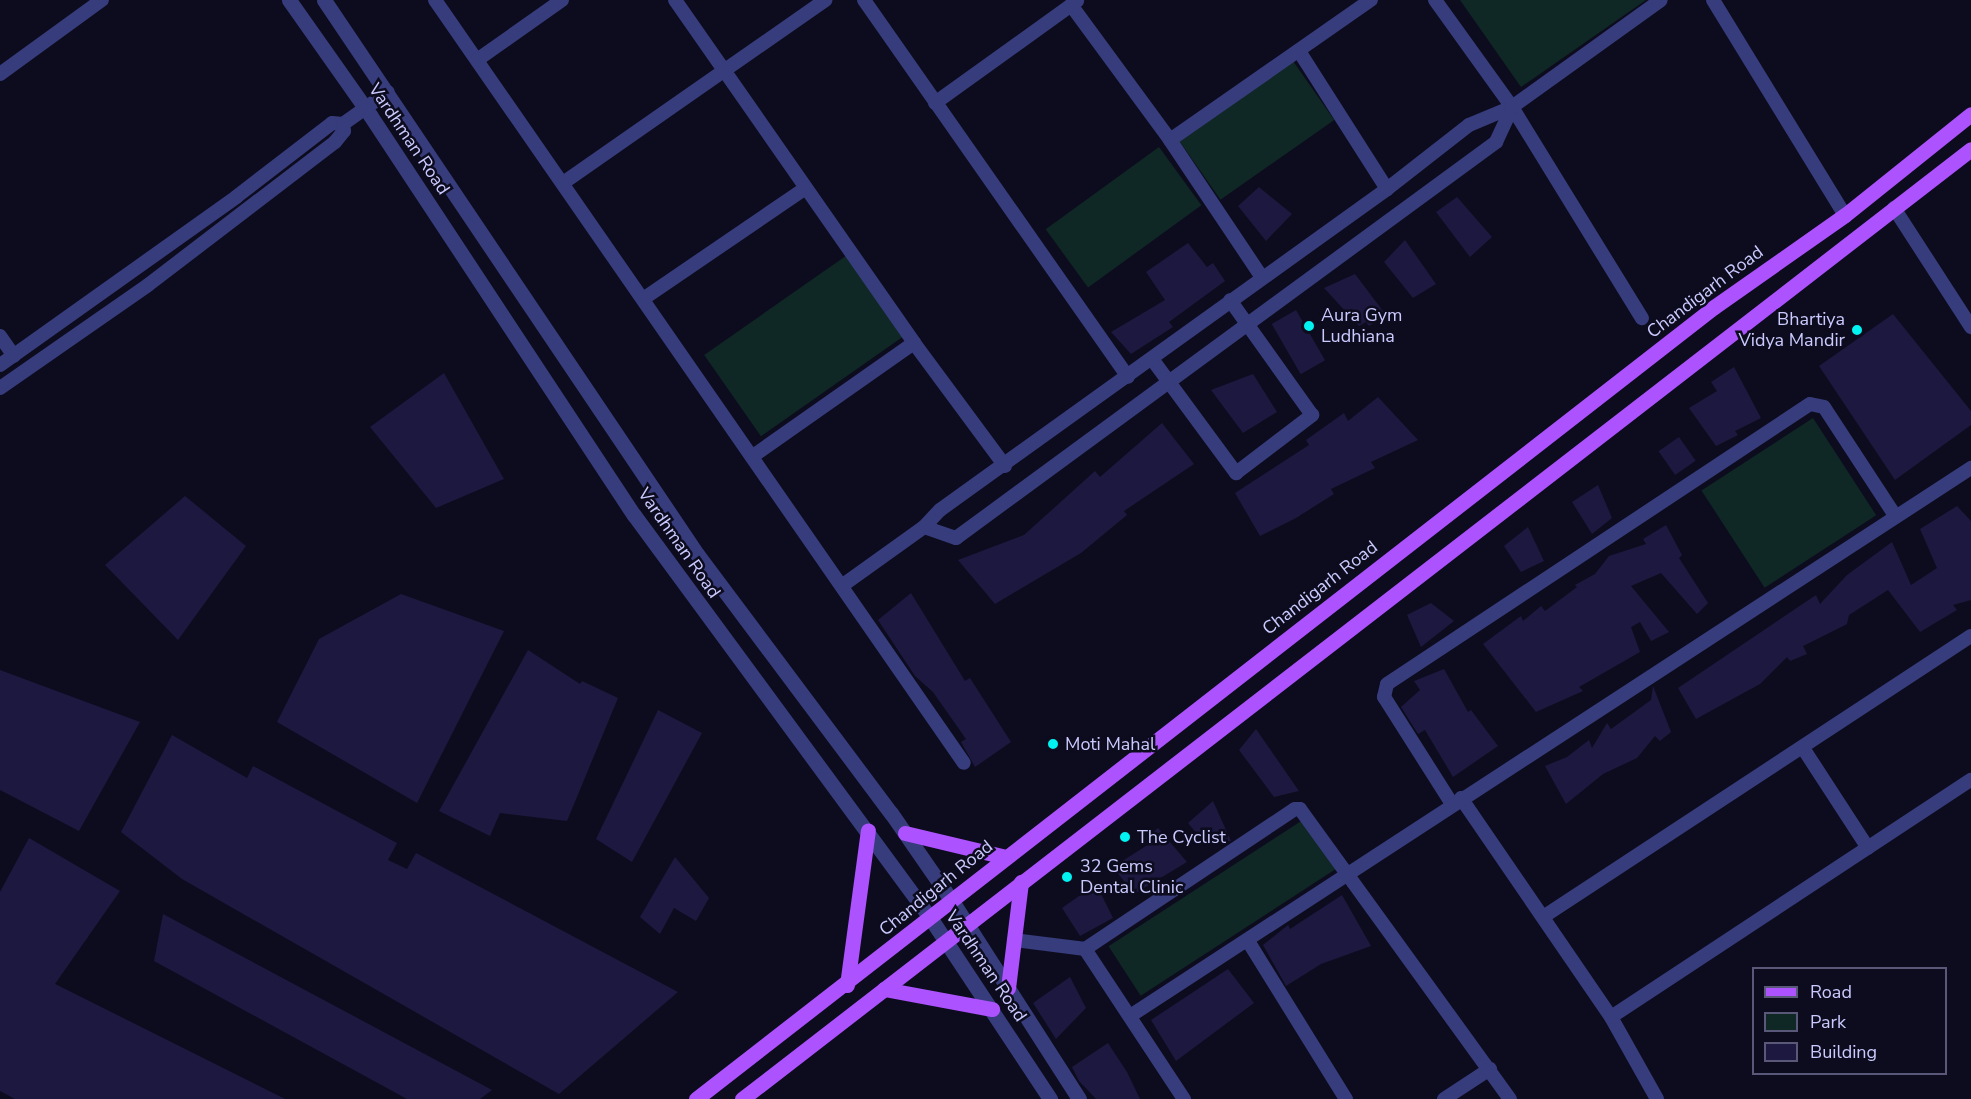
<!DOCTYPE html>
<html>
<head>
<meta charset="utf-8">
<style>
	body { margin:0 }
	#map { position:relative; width:1971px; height:1099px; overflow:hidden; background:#0d0c1e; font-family:"Nunito Sans",sans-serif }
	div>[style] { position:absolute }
	.green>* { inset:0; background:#0f2825; transform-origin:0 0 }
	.building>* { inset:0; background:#1c183f; transform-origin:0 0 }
	.minor>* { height:14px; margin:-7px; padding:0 7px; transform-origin:7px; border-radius:7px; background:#373c7d }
	.tertiary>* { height:15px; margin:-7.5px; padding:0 7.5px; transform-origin:7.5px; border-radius:7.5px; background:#373c7d }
	.primary>* { height:15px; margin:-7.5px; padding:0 7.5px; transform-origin:7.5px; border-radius:7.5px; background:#ac52fe }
	.dots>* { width:16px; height:16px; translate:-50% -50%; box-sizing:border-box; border:3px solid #0d0c1e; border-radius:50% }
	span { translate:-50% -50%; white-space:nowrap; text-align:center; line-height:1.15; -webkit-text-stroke:5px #0d0c1e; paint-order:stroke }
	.street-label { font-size:18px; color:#cbcaff }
	.poi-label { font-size:18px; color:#cbcaff }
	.left { translate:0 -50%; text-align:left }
	.right { translate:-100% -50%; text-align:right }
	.legend { position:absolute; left:1752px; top:967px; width:195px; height:108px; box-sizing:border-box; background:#0d0c1e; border:2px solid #595878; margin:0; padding:8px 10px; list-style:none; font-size:18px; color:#cbcaff }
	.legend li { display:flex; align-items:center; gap:12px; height:30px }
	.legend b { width:30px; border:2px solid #595878 }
</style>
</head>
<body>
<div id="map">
	<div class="green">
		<div style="clip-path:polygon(1460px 0,1646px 0,1521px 87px)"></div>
		<div style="left:1293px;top:61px;width:72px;height:139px;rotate:55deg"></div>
		<div style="left:1159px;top:147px;width:72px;height:140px;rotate:54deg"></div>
		<div style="left:850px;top:253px;width:99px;height:178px;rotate:55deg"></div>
		<div style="left:1813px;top:418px;width:116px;height:133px;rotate:57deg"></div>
		<div style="left:1309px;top:816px;width:59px;height:239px;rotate:57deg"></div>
	</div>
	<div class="building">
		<div style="clip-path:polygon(1259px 187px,1292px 214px,1266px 241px,1238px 206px)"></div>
		<div style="clip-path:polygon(1457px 197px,1492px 237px,1470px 257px,1436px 212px)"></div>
		<div style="clip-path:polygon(1405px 240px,1436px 284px,1413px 298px,1384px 262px)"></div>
		<div style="clip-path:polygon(1188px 243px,1207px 267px,1213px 263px,1225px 281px,1169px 322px,1173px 327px,1131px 354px,1111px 332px,1165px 300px,1146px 272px)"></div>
		<div style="clip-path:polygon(1355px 274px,1386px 315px,1369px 326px,1366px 322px,1359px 326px,1324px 288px)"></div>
		<div style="left:1296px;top:310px;width:58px;height:28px;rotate:60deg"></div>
		<div style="clip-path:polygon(1893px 314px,1971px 411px,1971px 425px,1895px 480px,1819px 366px)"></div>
		<div style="clip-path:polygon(1734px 367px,1761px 418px,1735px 431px,1738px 435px,1716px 446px,1689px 408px,1717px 391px,1711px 382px)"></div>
		<div style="clip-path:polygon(444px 373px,504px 479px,436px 508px,370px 427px)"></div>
		<div style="clip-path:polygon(1253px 374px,1277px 412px,1243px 433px,1211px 390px)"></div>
		<div style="clip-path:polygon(1378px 397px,1418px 440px,1371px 462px,1375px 468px,1331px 489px,1334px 494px,1296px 518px,1260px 536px,1235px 493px,1309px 445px,1306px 440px,1344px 413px,1348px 421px)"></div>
		<div style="clip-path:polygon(1162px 423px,1194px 464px,1124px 511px,1127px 515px,1081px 553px,995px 604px,958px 560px,1024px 535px,1095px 471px,1100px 477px)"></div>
		<div style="left:1679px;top:437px;width:29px;height:25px;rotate:55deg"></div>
		<div style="clip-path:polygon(1598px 485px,1612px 518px,1592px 534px,1572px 502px)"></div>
		<div style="clip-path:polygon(185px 496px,246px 546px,178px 640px,105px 565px)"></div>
		<div style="clip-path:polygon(1957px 506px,1971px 521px,1971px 600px,1953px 605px,1957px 610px,1920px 632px,1888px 590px,1849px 615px,1847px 624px,1803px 646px,1807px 654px,1790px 661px,1787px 657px,1760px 684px,1696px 719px,1678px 688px,1816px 595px,1820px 604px,1847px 575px,1892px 542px,1911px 585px,1937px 568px,1920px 529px)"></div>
		<div style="clip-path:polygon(1666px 525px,1682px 555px,1679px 558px,1708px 603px,1697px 614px,1661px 573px,1631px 586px,1669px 632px,1651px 641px,1640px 622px,1631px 627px,1640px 652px,1579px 687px,1583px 691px,1536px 712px,1483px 644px,1521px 616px,1523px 621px,1541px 606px,1545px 611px,1577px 587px,1575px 585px,1595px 574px,1609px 556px,1646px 544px,1643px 539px)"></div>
		<div style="clip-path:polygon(1528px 527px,1544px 561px,1521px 572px,1504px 546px)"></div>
		<div style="clip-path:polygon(911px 593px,965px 681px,970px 678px,1011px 742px,975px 767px,961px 742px,966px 739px,933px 692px,915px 676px,878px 620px)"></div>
		<div style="clip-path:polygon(401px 594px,504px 631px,417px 803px,277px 722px,319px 639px)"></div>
		<div style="clip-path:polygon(1431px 603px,1454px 621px,1421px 647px,1407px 615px)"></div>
		<div style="clip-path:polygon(528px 650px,580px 684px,582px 681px,618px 698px,567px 821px,500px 813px,490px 836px,439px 811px)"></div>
		<div style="clip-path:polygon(1444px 669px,1468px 712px,1471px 710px,1498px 746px,1453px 777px,1425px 730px,1418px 734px,1401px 707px,1420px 690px,1414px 681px)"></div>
		<div style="clip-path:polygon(0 670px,140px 722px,79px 831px,0 790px)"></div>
		<div style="clip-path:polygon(1653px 686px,1671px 732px,1660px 741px,1655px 736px,1637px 758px,1603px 774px,1566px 804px,1545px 766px,1567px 757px,1589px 740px,1592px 748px,1607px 723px,1611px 729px,1651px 700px)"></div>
		<div style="clip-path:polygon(658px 710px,702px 733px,632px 862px,596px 839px)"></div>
		<div style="clip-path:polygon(1256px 729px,1299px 791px,1274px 797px,1239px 750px)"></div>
		<div style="clip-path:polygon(172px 735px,247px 778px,253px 766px,397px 843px,388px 860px,407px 869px,416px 853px,678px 992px,559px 1094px,182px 879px,121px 832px)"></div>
		<div style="clip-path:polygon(1213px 801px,1231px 841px,1205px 844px,1188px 823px)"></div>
		<div style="clip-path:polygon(1158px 828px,1187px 862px,1134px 894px,1113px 867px,1149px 844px,1146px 838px)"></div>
		<div style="clip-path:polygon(29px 838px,120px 891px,55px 984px,285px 1099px,15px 1099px,0 1091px,0 892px)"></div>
		<div style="clip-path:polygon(675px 857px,709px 898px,696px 921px,674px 908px,660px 934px,640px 917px)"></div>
		<div style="clip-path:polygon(1096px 884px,1113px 918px,1080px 936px,1062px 908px)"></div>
		<div style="clip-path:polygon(1342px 895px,1371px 946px,1321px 964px,1286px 986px,1263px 945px,1288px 925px,1290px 929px)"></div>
		<div style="clip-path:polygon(163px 914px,492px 1090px,480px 1099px,407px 1099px,154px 961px)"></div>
		<div style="clip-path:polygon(1228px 969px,1254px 1003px,1176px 1061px,1151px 1020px)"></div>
		<div style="clip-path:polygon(1070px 977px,1086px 1008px,1056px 1039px,1033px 1003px)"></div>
		<div style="clip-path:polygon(1108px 1043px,1127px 1072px,1140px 1099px,1096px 1099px,1079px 1081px,1072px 1067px)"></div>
	</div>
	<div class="minor">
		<div style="left:435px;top:0;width:928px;rotate:55.27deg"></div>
		<div style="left:675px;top:0;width:418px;rotate:55.1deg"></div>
		<div style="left:914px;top:343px;width:153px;rotate:53.5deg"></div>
		<div style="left:864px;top:0;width:460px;rotate:55deg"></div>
		<div style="left:1435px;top:0;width:132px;rotate:54.3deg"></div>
		<div style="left:1512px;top:107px;width:248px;rotate:58.4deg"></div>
		<div style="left:1713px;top:0;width:252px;rotate:58.5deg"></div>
		<div style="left:1071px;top:5px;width:167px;rotate:53.7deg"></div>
		<div style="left:1170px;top:140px;width:164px;rotate:56.2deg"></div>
		<div style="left:1299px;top:51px;width:164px;rotate:57.5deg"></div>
		<div style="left:477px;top:60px;width:104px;rotate:-35.2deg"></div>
		<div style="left:0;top:74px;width:126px;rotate:-36deg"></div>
		<div style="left:935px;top:103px;width:175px;rotate:-35.7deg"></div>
		<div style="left:1170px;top:140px;width:245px;rotate:-34.9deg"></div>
		<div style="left:563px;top:183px;width:320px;rotate:-34.9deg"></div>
		<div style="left:1894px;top:208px;width:142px;rotate:57.1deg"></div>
		<div style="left:643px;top:299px;width:197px;rotate:-34.3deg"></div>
		<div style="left:0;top:336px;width:24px;rotate:55deg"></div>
		<div style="left:1152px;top:359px;width:142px;rotate:53.6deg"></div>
		<div style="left:1236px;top:473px;width:96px;rotate:-37.3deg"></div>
		<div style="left:1312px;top:415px;width:141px;rotate:-125.5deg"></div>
		<div style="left:0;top:365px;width:290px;rotate:-35.4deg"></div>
		<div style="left:236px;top:197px;width:121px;rotate:-37.6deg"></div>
		<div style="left:332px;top:123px;width:11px;rotate:5deg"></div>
		<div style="left:343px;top:124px;width:55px;rotate:-35.4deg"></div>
		<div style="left:0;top:388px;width:180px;rotate:-34.8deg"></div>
		<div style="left:148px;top:285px;width:235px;rotate:-37.4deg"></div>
		<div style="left:335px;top:142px;width:14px;rotate:-51deg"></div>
		<div style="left:344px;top:131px;width:7px;rotate:-98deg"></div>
		<div style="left:753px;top:456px;width:197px;rotate:-35.1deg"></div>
		<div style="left:924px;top:527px;width:34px;rotate:19deg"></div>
		<div style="left:956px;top:538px;width:670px;rotate:-36.25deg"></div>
		<div style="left:1496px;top:142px;width:38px;rotate:-65deg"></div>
		<div style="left:843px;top:585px;width:100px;rotate:-35.6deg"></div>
		<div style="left:924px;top:527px;width:23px;rotate:-47deg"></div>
		<div style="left:940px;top:510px;width:550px;rotate:-35.68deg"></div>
		<div style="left:1387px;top:189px;width:104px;rotate:-38deg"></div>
		<div style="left:1469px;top:125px;width:47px;rotate:-22.7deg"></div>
		<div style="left:1512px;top:107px;width:183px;rotate:-35.7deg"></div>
		<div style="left:1803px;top:748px;width:119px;rotate:57deg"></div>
		<div style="left:1461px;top:798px;width:265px;rotate:55.6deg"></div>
		<div style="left:1611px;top:1017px;width:94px;rotate:60.7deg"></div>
		<div style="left:1452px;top:804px;width:127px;rotate:-122.4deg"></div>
		<div style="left:1384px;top:697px;width:13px;rotate:-77deg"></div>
		<div style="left:1387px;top:684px;width:507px;rotate:-33.5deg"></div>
		<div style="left:1810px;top:404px;width:14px;rotate:12deg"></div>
		<div style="left:1824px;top:407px;width:131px;rotate:56.8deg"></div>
		<div style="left:1543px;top:917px;width:512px;rotate:-33.29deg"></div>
		<div style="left:1014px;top:940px;width:72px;rotate:7.2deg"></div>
		<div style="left:1085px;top:949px;width:252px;rotate:-33.7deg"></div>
		<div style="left:1295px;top:809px;width:5px"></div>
		<div style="left:1300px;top:809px;width:358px;rotate:54.1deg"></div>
		<div style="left:1248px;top:941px;width:186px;rotate:58.2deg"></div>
		<div style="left:1085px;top:949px;width:180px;rotate:56.6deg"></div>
		<div style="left:1130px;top:1016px;width:1004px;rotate:-33.09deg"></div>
		<div style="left:1611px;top:1017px;width:431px;rotate:-33.4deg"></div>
		<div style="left:1444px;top:1099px;width:55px;rotate:-33.1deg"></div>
	</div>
	<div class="tertiary">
		<div style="left:289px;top:0;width:141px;rotate:54.8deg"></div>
		<div style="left:370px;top:115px;width:479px;rotate:56.6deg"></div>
		<div style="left:634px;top:515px;width:501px;rotate:53.68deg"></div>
		<div style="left:931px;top:919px;width:216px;rotate:56.5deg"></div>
		<div style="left:324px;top:0;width:668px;rotate:56.05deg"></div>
		<div style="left:697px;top:554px;width:324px;rotate:53.2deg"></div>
		<div style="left:891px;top:813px;width:107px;rotate:55.3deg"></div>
		<div style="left:952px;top:901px;width:235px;rotate:57.3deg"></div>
	</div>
	<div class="primary">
		<div style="left:905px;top:833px;width:104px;rotate:13.4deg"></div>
		<div style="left:847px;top:985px;width:156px;rotate:-82.3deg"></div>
		<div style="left:1008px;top:988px;width:107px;rotate:-83deg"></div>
		<div style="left:884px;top:989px;width:110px;rotate:10.5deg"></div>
		<div style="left:696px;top:1099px;width:1290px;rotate:-37.88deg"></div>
		<div style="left:1714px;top:307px;width:160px;rotate:-35.1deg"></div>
		<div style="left:1845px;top:215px;width:161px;rotate:-38.7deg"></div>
		<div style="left:742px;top:1099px;width:1553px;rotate:-37.7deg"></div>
	</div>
	<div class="dots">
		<div style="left:1309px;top:326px;background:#02f2f2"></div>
		<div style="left:1857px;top:330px;background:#02f2f2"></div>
		<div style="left:1053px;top:744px;background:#02f2f2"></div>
		<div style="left:1125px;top:837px;background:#02f2f2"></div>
		<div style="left:1067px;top:877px;background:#02f2f2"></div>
	</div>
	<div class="street-label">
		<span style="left:409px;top:139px;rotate:56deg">Vardhman Road</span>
		<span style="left:1705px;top:292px;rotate:-37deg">Chandigarh Road</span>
		<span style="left:679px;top:543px;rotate:55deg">Vardhman Road</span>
		<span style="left:1320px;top:588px;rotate:-38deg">Chandigarh Road</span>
		<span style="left:936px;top:888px;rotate:-39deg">Chandigarh Road</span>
		<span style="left:986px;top:966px;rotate:56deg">Vardhman Road</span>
	</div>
	<div class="poi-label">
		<span class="left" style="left:1321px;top:326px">Aura Gym<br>Ludhiana</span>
		<span class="right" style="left:1845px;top:330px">Bhartiya<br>Vidya Mandir</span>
		<span class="left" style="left:1065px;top:744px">Moti Mahal</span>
		<span class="left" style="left:1137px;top:837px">The Cyclist</span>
		<span class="left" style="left:1080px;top:877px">32 Gems<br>Dental Clinic</span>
	</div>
	<ul class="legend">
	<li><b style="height:8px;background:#ac52fe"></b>Road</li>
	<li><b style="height:16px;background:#0f2825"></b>Park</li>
	<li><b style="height:16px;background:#1c183f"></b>Building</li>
	</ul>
</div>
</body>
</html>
